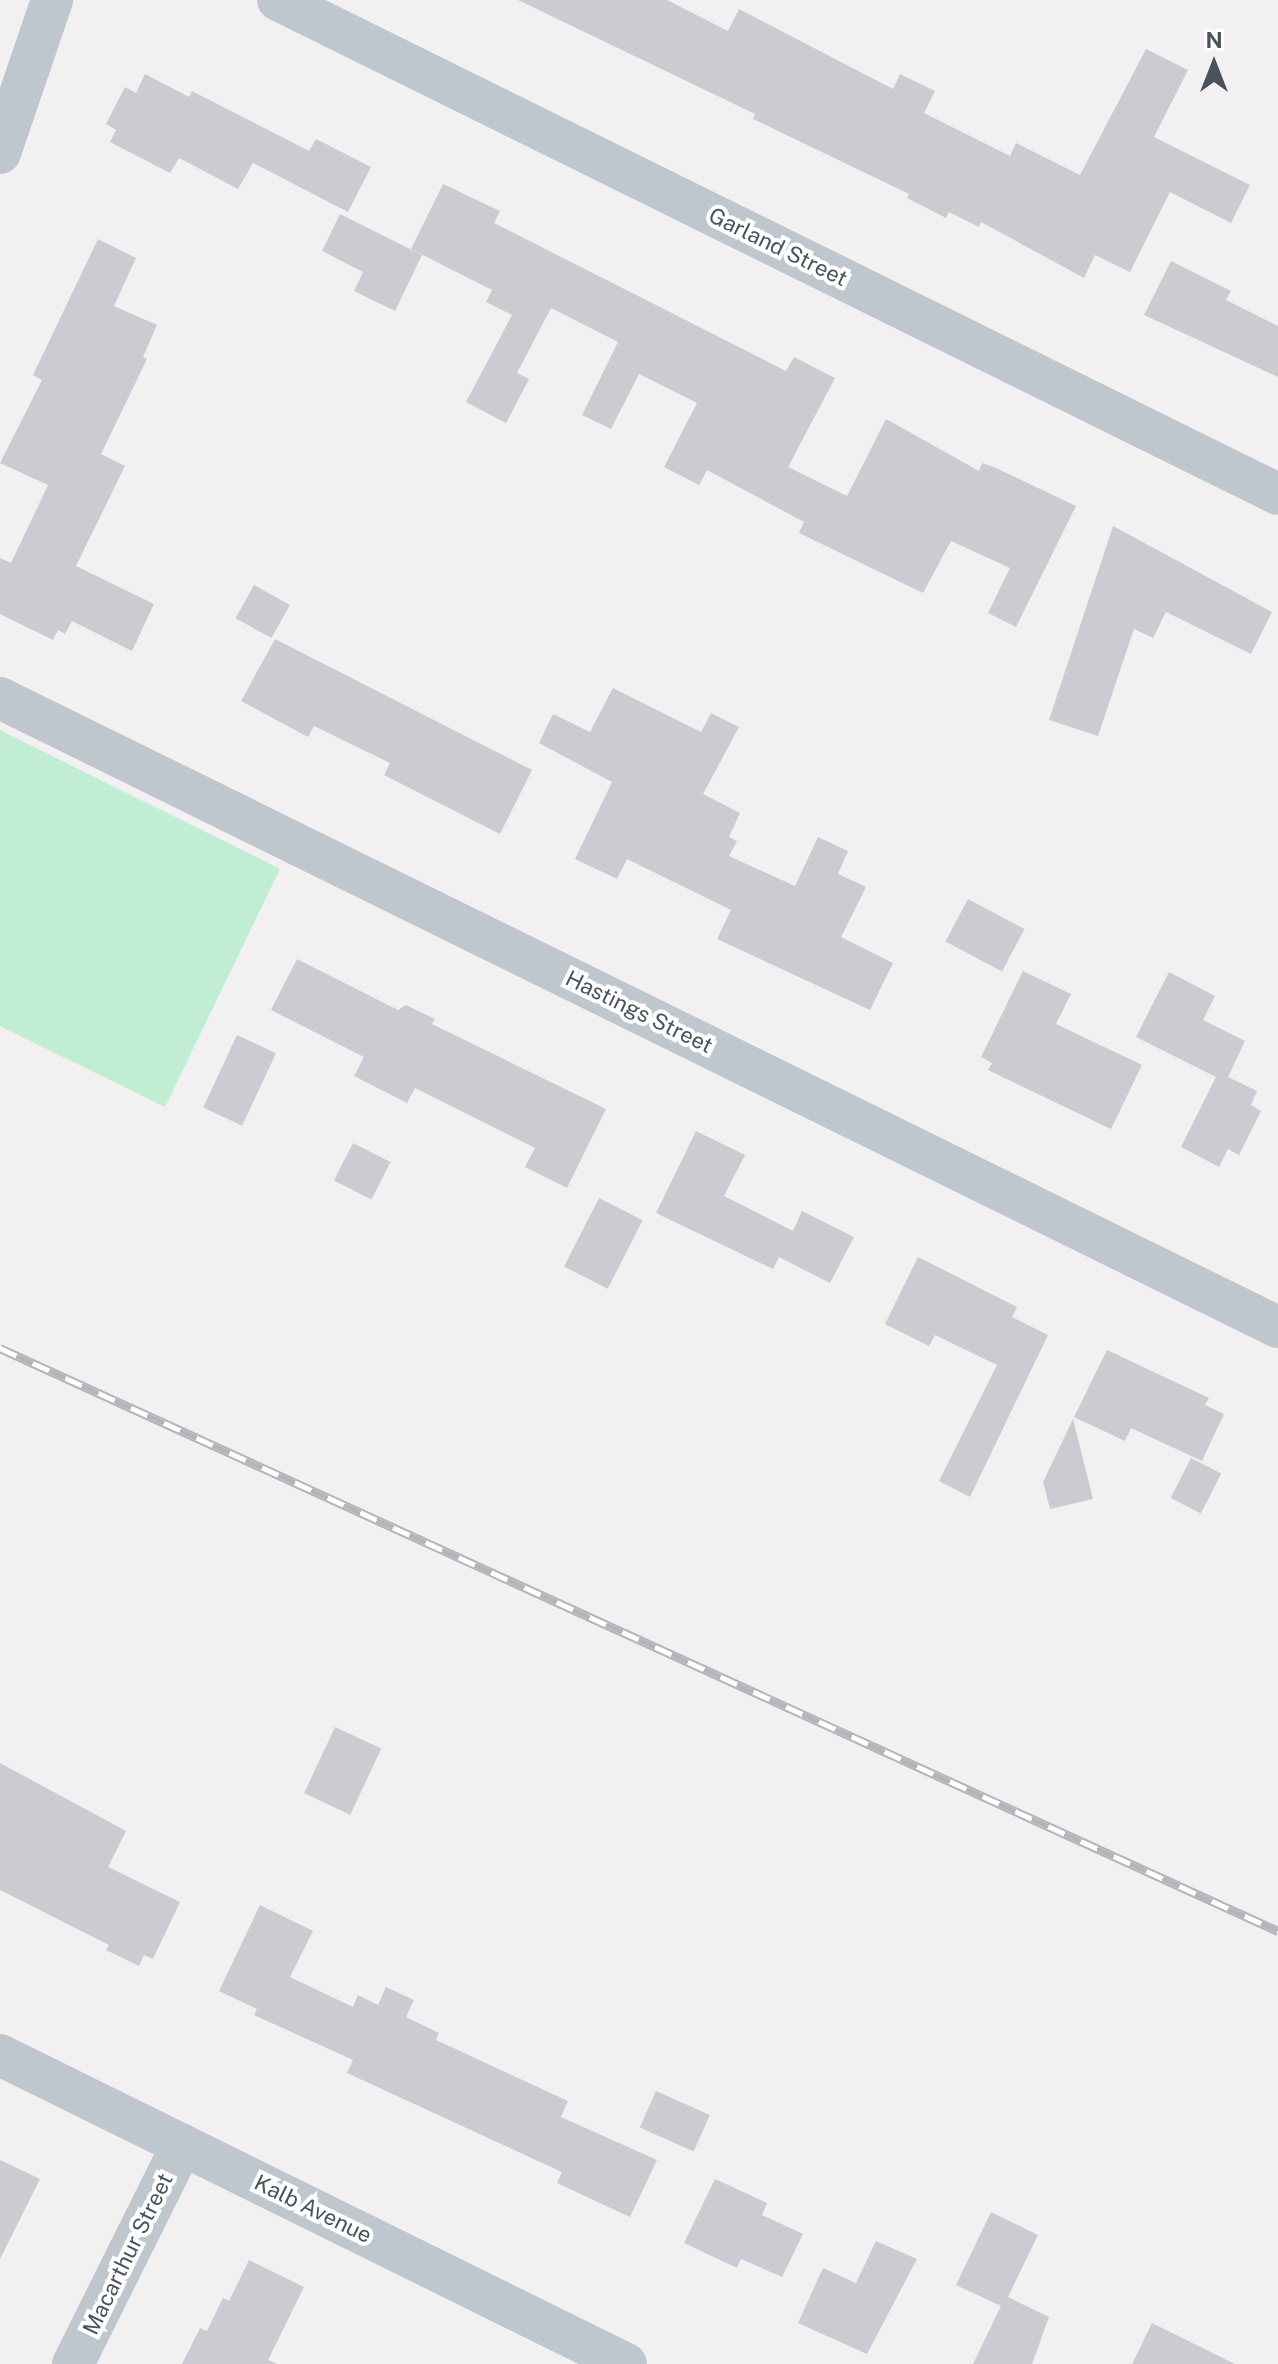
<!DOCTYPE html>
<html>
<head>
<meta charset="utf-8">
<style>
	body { margin:0 }
	#map { position:relative; width:1278px; height:2364px; overflow:hidden; background:#f2f0f0; font-family:"Public Sans",sans-serif }
	div>[style] { position:absolute }
	.green>* { inset:0; background:#c1edd2 }
	.building>* { inset:0; background:#caccd2; transform-origin:0 0 }
	.street>* { height:42px; margin:-21px; padding:0 21px; transform-origin:21px; border-radius:21px; background:#bfc7ce }
	.rail>* { height:9px; margin-top:-4.5px; transform-origin:0; background:repeating-linear-gradient(90deg,#fff 0 18px,#b2b5ba 0 36px); box-sizing:border-box; border-block:2px solid #b2b5ba }
	span { translate:-50% -50%; white-space:nowrap; text-align:center; line-height:1.15; -webkit-text-stroke:8px #fff; paint-order:stroke }
	.street-label { font-size:22px; color:#49535c }
	.north { position:absolute; left:1174px; top:24px; width:80px; height:80px; -webkit-text-stroke:6px #fff; paint-order:stroke; rotate:0deg; font-size:22px; font-weight:700; line-height:32px; text-align:center; color:#49535c }
	.north::after { content:''; display:block; margin:auto; width:28px; height:36px; background:#49535c; clip-path:polygon(50% 0,100% 100%,50% 72%,0 100%) }
</style>
</head>
<body>
<div id="map">
	<div class="green">
		<div style="clip-path:polygon(0 730px,280px 869px,165px 1107px,0 1026px)"></div>
	</div>
	<div class="building">
		<div style="clip-path:polygon(518px 0,667px 0,728px 31px,739px 9px,893px 89px,900px 74px,935px 91px,924px 113px,1010px 156px,1016px 143px,1080px 175px,1146px 49px,1188px 70px,1154px 137px,1250px 185px,1231px 223px,1170px 192px,1130px 272px,1095px 255px,1084px 278px,981px 222px,979px 227px,949px 212px,946px 218px,907px 198px,909px 194px,753px 119px,755px 114px)"></div>
		<div style="clip-path:polygon(145px 74px,189px 97px,192px 91px,309px 151px,316px 139px,371px 167px,348px 212px,253px 163px,238px 189px,179px 158px,170px 173px,110px 142px,116px 130px,106px 124px,125px 87px,136px 93px)"></div>
		<div style="clip-path:polygon(443px 184px,500px 211px,494px 223px,786px 371px,794px 357px,835px 378px,788px 467px,847px 496px,886px 419px,979px 471px,982px 463px,996px 468px,1076px 506px,1016px 627px,988px 613px,1010px 568px,951px 541px,923px 593px,799px 533px,804px 522px,707px 470px,699px 485px,664px 467px,697px 403px,639px 374px,611px 429px,582px 415px,618px 342px,551px 308px,517px 373px,529px 379px,506px 423px,466px 402px,512px 315px,486px 302px,492px 290px,411px 249px)"></div>
		<div style="clip-path:polygon(340px 214px,422px 255px,395px 311px,354px 291px,363px 272px,322px 251px)"></div>
		<div style="clip-path:polygon(98px 239px,136px 258px,114px 306px,157px 325px,143px 357px,147px 359px,101px 454px,125px 466px,76px 566px,154px 604px,132px 651px,72px 621px,65px 634px,58px 630px,53px 640px,0 614px,0 558px,11px 563px,48px 485px,0 463px,42px 380px,33px 375px)"></div>
		<div style="clip-path:polygon(1171px 261px,1231px 291px,1226px 300px,1278px 326px,1278px 377px,1144px 315px)"></div>
		<div style="clip-path:polygon(1113px 526px,1272px 612px,1251px 654px,1166px 612px,1153px 638px,1134px 629px,1098px 736px,1049px 720px)"></div>
		<div style="left:254px;top:585px;width:41px;height:38px;rotate:29deg"></div>
		<div style="clip-path:polygon(275px 639px,532px 770px,500px 834px,384px 775px,390px 763px,314px 726px,308px 737px,241px 701px)"></div>
		<div style="clip-path:polygon(613px 688px,701px 732px,711px 713px,739px 727px,703px 794px,740px 813px,729px 837px,737px 841px,729px 856px,795px 886px,818px 837px,848px 851px,838px 874px,866px 887px,841px 937px,893px 963px,870px 1010px,717px 939px,731px 910px,627px 859px,617px 879px,575px 859px,612px 782px,539px 743px,553px 714px,590px 732px)"></div>
		<div style="left:968px;top:899px;width:64px;height:48px;rotate:28deg"></div>
		<div style="clip-path:polygon(297px 959px,398px 1010px,406px 1005px,435px 1019px,432px 1024px,606px 1109px,567px 1188px,525px 1167px,535px 1148px,415px 1088px,407px 1103px,354px 1076px,364px 1057px,271px 1010px)"></div>
		<div style="clip-path:polygon(1023px 971px,1071px 994px,1056px 1024px,1142px 1065px,1111px 1129px,988px 1070px,992px 1063px,981px 1057px)"></div>
		<div style="clip-path:polygon(1169px 972px,1215px 996px,1203px 1020px,1245px 1041px,1228px 1077px,1257px 1091px,1251px 1105px,1261px 1111px,1239px 1155px,1228px 1149px,1219px 1167px,1181px 1147px,1216px 1077px,1136px 1037px)"></div>
		<div style="left:237px;top:1035px;width:43px;height:80px;rotate:25deg"></div>
		<div style="clip-path:polygon(696px 1131px,745px 1155px,724px 1196px,793px 1231px,802px 1211px,854px 1237px,830px 1283px,779px 1257px,788px 1240px,773px 1269px,656px 1213px)"></div>
		<div style="left:353px;top:1143px;width:42px;height:42px;rotate:27deg"></div>
		<div style="left:599px;top:1198px;width:49px;height:77px;rotate:27deg"></div>
		<div style="clip-path:polygon(918px 1257px,1017px 1307px,1012px 1317px,1048px 1335px,970px 1497px,939px 1481px,997px 1365px,935px 1335px,929px 1346px,885px 1324px)"></div>
		<div style="clip-path:polygon(1107px 1350px,1209px 1398px,1205px 1405px,1224px 1414px,1202px 1461px,1131px 1428px,1125px 1441px,1074px 1417px)"></div>
		<div style="clip-path:polygon(1073px 1419px,1093px 1499px,1050px 1509px,1043px 1482px)"></div>
		<div style="left:1191px;top:1458px;width:34px;height:45px;rotate:27deg"></div>
		<div style="left:335px;top:1727px;width:51px;height:73px;rotate:25deg"></div>
		<div style="clip-path:polygon(0 1763px,126px 1831px,108px 1867px,180px 1902px,153px 1959px,144px 1955px,139px 1966px,106px 1950px,109px 1945px,0 1890px)"></div>
		<div style="clip-path:polygon(260px 1905px,313px 1931px,290px 1977px,353px 2007px,358px 1995px,378px 2005px,386px 1987px,414px 2000px,406px 2017px,439px 2033px,436px 2040px,568px 2101px,561px 2117px,657px 2160px,630px 2217px,557px 2183px,562px 2172px,347px 2073px,353px 2060px,254px 2015px,257px 2009px,219px 1991px)"></div>
		<div style="left:656px;top:2091px;width:59px;height:40px;rotate:24deg"></div>
		<div style="clip-path:polygon(0 2160px,40px 2179px,0 2259px)"></div>
		<div style="clip-path:polygon(715px 2179px,767px 2203px,762px 2215px,803px 2234px,782px 2277px,741px 2259px,737px 2268px,684px 2243px)"></div>
		<div style="clip-path:polygon(991px 2212px,1038px 2235px,1008px 2297px,1049px 2317px,1032px 2364px,973px 2364px,1001px 2306px,956px 2285px)"></div>
		<div style="clip-path:polygon(876px 2241px,917px 2259px,867px 2354px,798px 2323px,823px 2268px,856px 2283px)"></div>
		<div style="clip-path:polygon(249px 2260px,304px 2287px,268px 2360px,277px 2364px,182px 2364px,200px 2328px,207px 2331px,223px 2298px,229px 2301px)"></div>
		<div style="clip-path:polygon(1152px 2323px,1235px 2364px,1132px 2364px)"></div>
	</div>
	<div class="street">
		<div style="left:278px;top:0;width:1115px;rotate:26.29deg"></div>
		<div style="left:0;top:153px;width:162px;rotate:-71.2deg"></div>
		<div style="left:0;top:698px;width:1424px;rotate:26.21deg"></div>
		<div style="left:0;top:2055px;width:698px;rotate:26.27deg"></div>
		<div style="left:73px;top:2364px;width:245px;rotate:-63.5deg"></div>
	</div>
	<div class="rail">
		<div style="left:0;top:1348px;width:1405px;rotate:24.52deg"></div>
	</div>
	<div class="street-label">
		<span style="left:778px;top:247px;rotate:26deg">Garland Street</span>
		<span style="left:639px;top:1012px;rotate:26deg">Hastings Street</span>
		<span style="left:313px;top:2209px;rotate:26deg">Kalb Avenue</span>
		<span style="left:128px;top:2254px;rotate:-64deg">Macarthur Street</span>
	</div>
	<div class="north">N</div>
</div>
</body>
</html>
